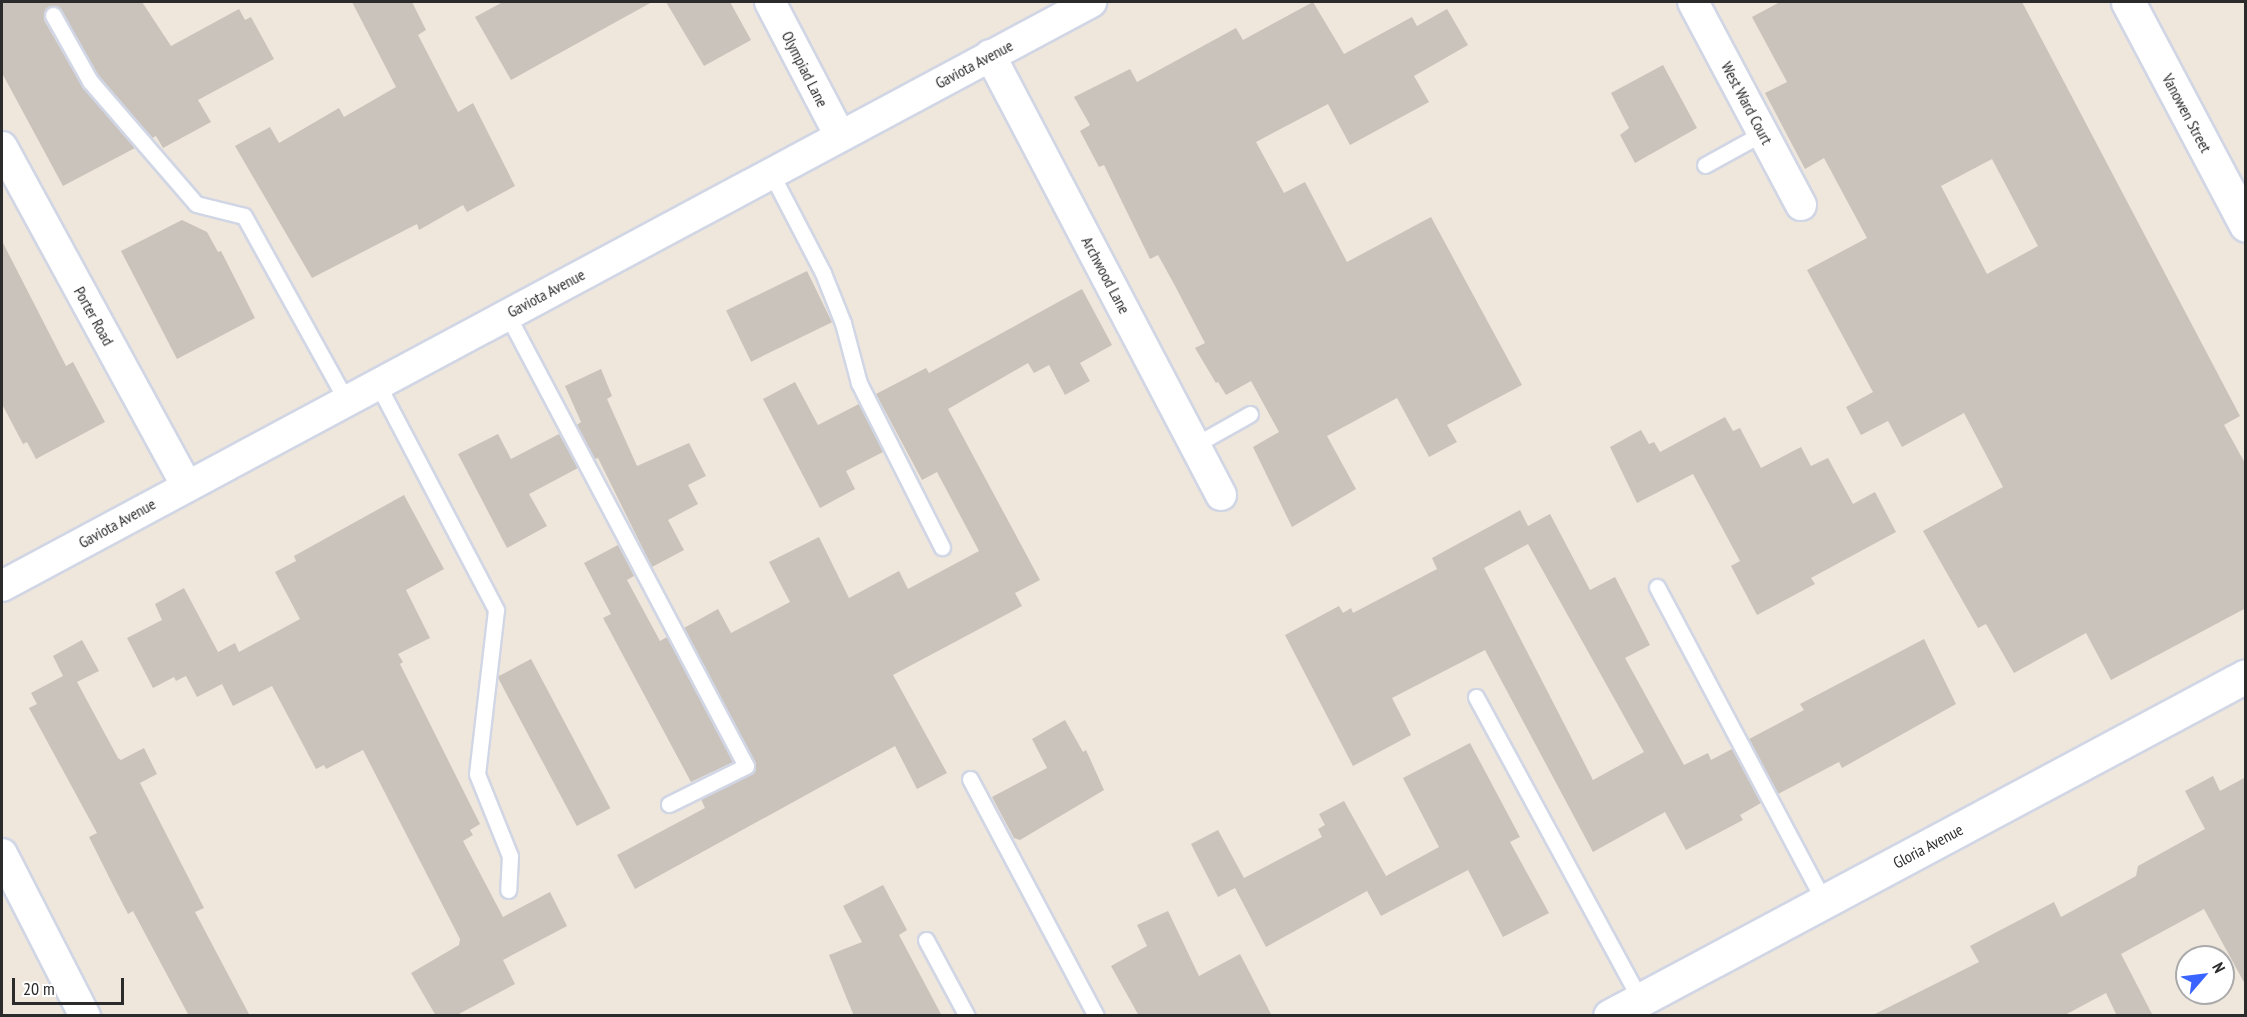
<!DOCTYPE html>
<html>
<head>
<meta charset="utf-8">
<style>
	body { margin:0 }
	#map { position:relative; width:2247px; height:1017px; overflow:hidden; background:#efe6dc; font-family:"PT Sans Narrow",sans-serif }
	div>[style] { position:absolute }
	.building>* { inset:0; background:#cac3bc; transform-origin:0 0 }
	.roads { filter:drop-shadow(2px 0 #d1d6e5) drop-shadow(-2px 0 #d1d6e5) drop-shadow(0 2px #d1d6e5) drop-shadow(0 -2px #d1d6e5) }
	.lane>* { height:15px; margin:-7.5px; padding:0 7.5px; transform-origin:7.5px; border-radius:7.5px; background:#fff }
	.street>* { height:30px; margin:-15px; padding:0 15px; transform-origin:15px; border-radius:15px; background:#fff }
	.secondary>* { height:33px; margin:-16.5px; padding:0 16.5px; transform-origin:16.5px; border-radius:16.5px; background:#fff }
	span { translate:-50% -50%; white-space:nowrap; text-align:center; line-height:1.15; -webkit-text-stroke:4.5px #fff; paint-order:stroke }
	.street-label { font-size:16px; color:#2b2b2b }
	.frame { position:absolute; inset:0; border:3px solid #2b2b2b; pointer-events:none }
	.north { position:absolute; left:2175px; top:945px; width:60px; height:60px; box-sizing:border-box; background:#fff; border:2px solid #aaa; border-radius:50%; rotate:62deg; font-size:16px; font-weight:700; line-height:24px; text-align:center; color:#2b2b2b }
	.north::after { content:''; display:block; margin:auto; width:21px; height:27px; background:#3964ff; clip-path:polygon(50% 0,100% 100%,50% 72%,0 100%) }
	.scale { position:absolute; left:12px; top:978px; width:112px; height:27px; box-sizing:border-box; border:3px solid #2b2b2b; border-top:0; padding-left:8px; font-size:18px; line-height:21px; white-space:nowrap; color:#2b2b2b; -webkit-text-stroke:4px #fff; paint-order:stroke }
</style>
</head>
<body>
<div id="map">
	<div class="building">
		<div style="clip-path:polygon(2px 2px,142px 2px,171px 46px,239px 9px,245px 20px,251px 17px,274px 59px,198px 100px,211px 122px,163px 148px,156px 136px,152px 138px,98px 75px,61px 10px,48px 7px,44px 20px,82px 86px,135px 148px,63px 186px,2px 73px)"></div>
		<div style="clip-path:polygon(352px 2px,412px 2px,426px 30px,418px 35px,458px 112px,473px 103px,515px 186px,467px 212px,463px 205px,419px 230px,417px 224px,312px 278px,235px 146px,270px 127px,279px 143px,339px 108px,344px 117px,396px 87px)"></div>
		<div style="clip-path:polygon(503px 2px,652px 2px,511px 80px,475px 17px)"></div>
		<div style="clip-path:polygon(666px 2px,730px 2px,751px 40px,704px 66px)"></div>
		<div style="clip-path:polygon(1313px 2px,1344px 54px,1412px 17px,1417px 26px,1447px 9px,1468px 45px,1414px 76px,1429px 102px,1350px 145px,1328px 104px,1256px 142px,1284px 193px,1305px 182px,1347px 262px,1431px 217px,1522px 385px,1447px 425px,1457px 442px,1429px 457px,1397px 398px,1327px 436px,1356px 489px,1292px 527px,1253px 447px,1279px 432px,1251px 381px,1226px 395px,1218px 382px,1216px 383px,1195px 348px,1205px 343px,1174px 284px,1158px 255px,1150px 259px,1104px 165px,1099px 167px,1080px 131px,1090px 125px,1074px 97px,1130px 69px,1137px 82px,1236px 28px,1243px 40px)"></div>
		<div style="clip-path:polygon(evenodd,1780px 2px,2022px 2px,2240px 416px,2224px 425px,2246px 465px,2246px 608px,2111px 680px,2086px 633px,2014px 673px,1986px 624px,1978px 628px,1923px 531px,2003px 487px,1964px 413px,1902px 447px,1888px 421px,1861px 435px,1846px 407px,1873px 392px,1807px 270px,1867px 238px,1824px 158px,1805px 169px,1765px 93px,1787px 82px,1752px 17px,1780px 2px,1992px 159px,2038px 246px,1987px 274px,1941px 186px,1992px 159px)"></div>
		<div style="clip-path:polygon(1663px 65px,1697px 128px,1635px 163px,1620px 135px,1629px 128px,1611px 93px)"></div>
		<div style="clip-path:polygon(182px 220px,207px 232px,218px 252px,221px 251px,255px 318px,177px 359px,121px 251px)"></div>
		<div style="clip-path:polygon(2px 241px,66px 366px,73px 362px,105px 422px,36px 459px,27px 442px,23px 444px,2px 404px)"></div>
		<div style="left:807px;top:271px;width:57px;height:90px;rotate:64deg"></div>
		<div style="clip-path:polygon(1082px 289px,1112px 345px,1080px 363px,1090px 381px,1065px 395px,1049px 365px,1034px 373px,1028px 363px,948px 409px,1040px 580px,1015px 593px,1022px 606px,893px 675px,947px 773px,917px 789px,895px 746px,635px 889px,617px 855px,705px 808px,701px 799px,750px 775px,756px 767px,684px 628px,718px 609px,731px 633px,790px 602px,769px 562px,819px 537px,849px 598px,899px 571px,908px 589px,979px 551px,937px 472px,922px 480px,876px 394px,926px 368px,929px 373px)"></div>
		<div style="clip-path:polygon(601px 369px,612px 396px,607px 399px,637px 466px,689px 443px,706px 476px,688px 485px,698px 504px,668px 520px,684px 550px,652px 567px,598px 458px,595px 459px,577px 425px,581px 422px,565px 386px)"></div>
		<div style="clip-path:polygon(795px 382px,818px 425px,859px 404px,883px 452px,846px 471px,855px 489px,820px 508px,763px 399px)"></div>
		<div style="clip-path:polygon(1725px 417px,1733px 431px,1740px 428px,1761px 468px,1801px 447px,1811px 466px,1828px 458px,1853px 504px,1875px 492px,1896px 532px,1811px 578px,1815px 584px,1757px 615px,1731px 566px,1740px 561px,1693px 474px,1637px 503px,1610px 447px,1641px 430px,1649px 444px,1654px 442px,1660px 452px)"></div>
		<div style="clip-path:polygon(498px 434px,511px 459px,559px 434px,578px 468px,529px 494px,547px 526px,507px 548px,458px 454px)"></div>
		<div style="clip-path:polygon(404px 495px,444px 569px,406px 590px,430px 638px,398px 654px,403px 662px,400px 664px,480px 824px,470px 830px,473px 835px,463px 841px,503px 917px,550px 892px,567px 926px,503px 960px,515px 984px,455px 1016px,436px 1016px,411px 973px,459px 945px,460px 939px,363px 750px,326px 769px,324px 765px,316px 769px,272px 686px,233px 706px,222px 684px,197px 697px,186px 676px,176px 681px,174px 677px,153px 688px,127px 638px,162px 620px,155px 604px,184px 588px,218px 652px,235px 643px,239px 652px,300px 619px,275px 572px,296px 561px,294px 556px)"></div>
		<div style="clip-path:polygon(evenodd,1520px 510px,1528px 526px,1550px 514px,1590px 590px,1615px 577px,1650px 645px,1625px 658px,1684px 765px,1708px 753px,1711px 760px,1732px 749px,1761px 803px,1740px 815px,1743px 820px,1686px 850px,1665px 812px,1593px 852px,1485px 650px,1392px 698px,1411px 735px,1353px 766px,1285px 635px,1339px 606px,1343px 613px,1351px 608px,1353px 613px,1437px 569px,1432px 558px,1520px 510px,1528px 544px,1644px 752px,1593px 780px,1484px 568px,1528px 544px)"></div>
		<div style="clip-path:polygon(618px 545px,634px 576px,627px 580px,660px 641px,667px 637px,733px 762px,691px 782px,603px 618px,611px 614px,584px 563px)"></div>
		<div style="clip-path:polygon(1924px 639px,1956px 704px,1842px 768px,1839px 762px,1778px 794px,1749px 739px,1804px 710px,1800px 704px)"></div>
		<div style="clip-path:polygon(82px 640px,99px 671px,77px 682px,118px 758px,121px 760px,144px 748px,157px 774px,140px 783px,204px 908px,195px 912px,250px 1016px,189px 1016px,133px 911px,128px 914px,112px 883px,89px 837px,97px 833px,29px 708px,37px 704px,31px 693px,63px 676px,53px 656px)"></div>
		<div style="left:531px;top:659px;width:169px;height:38px;rotate:62deg"></div>
		<div style="clip-path:polygon(1065px 720px,1083px 752px,1086px 750px,1104px 790px,1020px 840px,1014px 838px,992px 797px,1047px 768px,1032px 739px)"></div>
		<div style="clip-path:polygon(1470px 743px,1520px 837px,1510px 842px,1549px 913px,1503px 937px,1468px 870px,1381px 916px,1367px 891px,1266px 947px,1235px 888px,1218px 897px,1191px 844px,1218px 830px,1244px 878px,1322px 837px,1318px 829px,1325px 825px,1319px 814px,1344px 801px,1386px 876px,1439px 847px,1403px 778px)"></div>
		<div style="clip-path:polygon(2213px 776px,2220px 791px,2246px 777px,2246px 986px,2204px 909px,2121px 954px,2153px 1016px,2117px 1016px,2106px 993px,2063px 1016px,1871px 1016px,1979px 962px,1970px 946px,2054px 902px,2061px 917px,2136px 876px,2138px 866px,2205px 829px,2185px 791px)"></div>
		<div style="clip-path:polygon(883px 885px,907px 930px,899px 935px,942px 1016px,854px 1016px,829px 955px,862px 942px,843px 906px)"></div>
		<div style="clip-path:polygon(1168px 911px,1199px 976px,1240px 954px,1272px 1016px,1139px 1016px,1111px 966px,1147px 946px,1137px 925px)"></div>
	</div>
	<div class="roads">
		<div class="lane">
			<div style="left:53px;top:15px;width:76px;rotate:60.7deg"></div>
			<div style="left:90px;top:81px;width:162px;rotate:49.2deg"></div>
			<div style="left:196px;top:204px;width:49px;rotate:14deg"></div>
			<div style="left:244px;top:216px;width:210px;rotate:61deg"></div>
			<div style="left:1705px;top:165px;width:66px;rotate:-28.9deg"></div>
			<div style="left:771px;top:173px;width:113px;rotate:62.5deg"></div>
			<div style="left:823px;top:273px;width:54px;rotate:68.2deg"></div>
			<div style="left:843px;top:323px;width:62px;rotate:75.1deg"></div>
			<div style="left:859px;top:383px;width:184px;rotate:63.2deg"></div>
			<div style="left:507px;top:314px;width:511px;rotate:62.13deg"></div>
			<div style="left:746px;top:766px;width:86px;rotate:153.7deg"></div>
			<div style="left:377px;top:383px;width:256px;rotate:62.3deg"></div>
			<div style="left:496px;top:610px;width:165px;rotate:96.6deg"></div>
			<div style="left:477px;top:774px;width:88px;rotate:68.1deg"></div>
			<div style="left:510px;top:856px;width:34px;rotate:93deg"></div>
			<div style="left:1195px;top:445px;width:63px;rotate:-29.4deg"></div>
			<div style="left:1657px;top:587px;width:356px;rotate:62deg"></div>
			<div style="left:1476px;top:697px;width:344px;rotate:61.5deg"></div>
			<div style="left:970px;top:779px;width:268px;rotate:62deg"></div>
			<div style="left:926px;top:940px;width:86px;rotate:61.7deg"></div>
		</div>
		<div class="street">
			<div style="left:770px;top:2px;width:151px;rotate:62.4deg"></div>
			<div style="left:1693px;top:2px;width:230px;rotate:62deg"></div>
			<div style="left:990px;top:55px;width:497px;rotate:62.3deg"></div>
			<div style="left:2px;top:147px;width:385px;rotate:61.4deg"></div>
			<div style="left:2px;top:586px;width:1236px;rotate:-28.2deg"></div>
			<div style="left:2px;top:854px;width:182px;rotate:62.9deg"></div>
		</div>
		<div class="secondary">
			<div style="left:2128px;top:2px;width:252px;rotate:62.1deg"></div>
			<div style="left:1610px;top:1016px;width:721px;rotate:-28.13deg"></div>
		</div>
	</div>
	<div class="street-label">
		<span style="left:974px;top:64px;rotate:-28deg">Gaviota Avenue</span>
		<span style="left:805px;top:69px;rotate:63deg">Olympiad Lane</span>
		<span style="left:1747px;top:103px;rotate:62deg">West Ward Court</span>
		<span style="left:2187px;top:113px;rotate:62deg">Vanowen Street</span>
		<span style="left:1106px;top:275px;rotate:62deg">Archwood Lane</span>
		<span style="left:546px;top:293px;rotate:-28deg">Gaviota Avenue</span>
		<span style="left:94px;top:316px;rotate:61deg">Porter Road</span>
		<span style="left:117px;top:523px;rotate:-29deg">Gaviota Avenue</span>
		<span style="left:1928px;top:846px;rotate:-28deg">Gloria Avenue</span>
	</div>
	<div class="frame"></div>
	<div class="north">N</div>
	<div class="scale">20 m</div>
</div>
</body>
</html>
